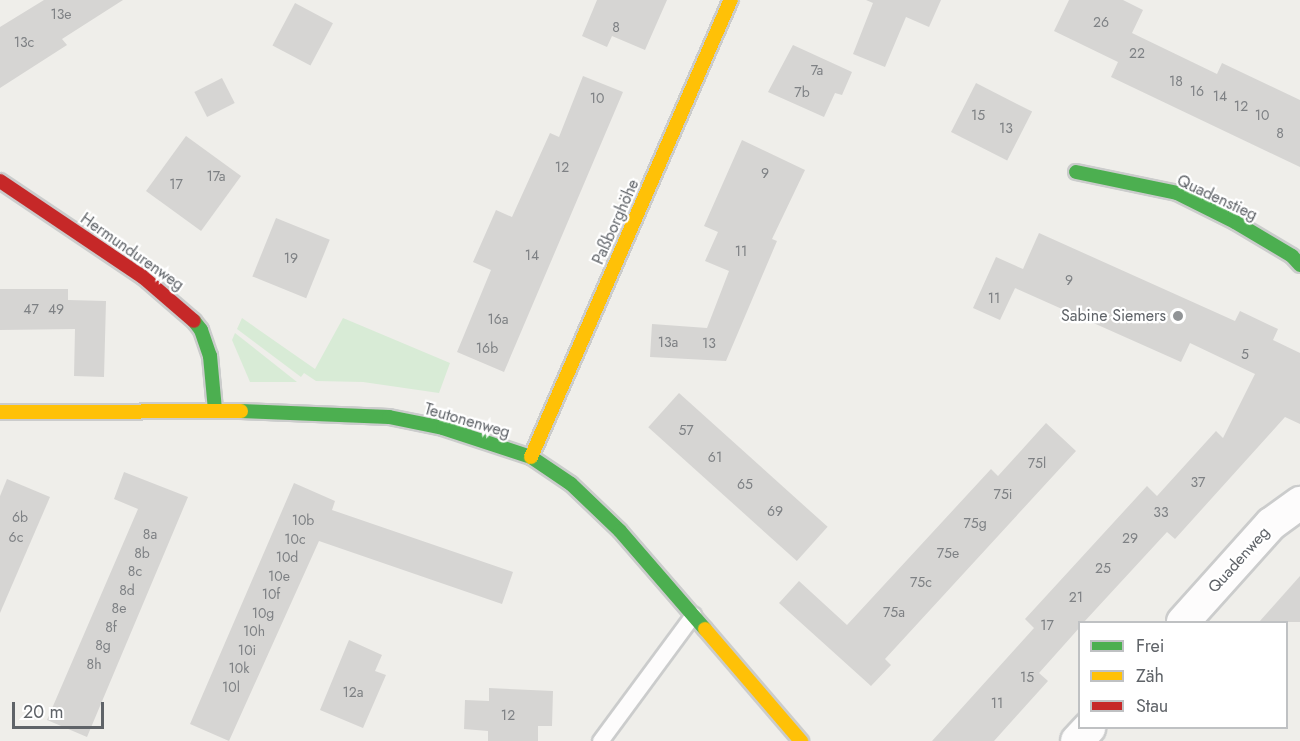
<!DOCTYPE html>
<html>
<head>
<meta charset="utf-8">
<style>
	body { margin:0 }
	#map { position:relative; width:1300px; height:741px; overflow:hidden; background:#efeeea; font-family:Jost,sans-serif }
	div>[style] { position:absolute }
	.green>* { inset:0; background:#d8ebd6 }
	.building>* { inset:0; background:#d6d5d3; transform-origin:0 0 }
	.roads { filter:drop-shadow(2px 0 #cbcccc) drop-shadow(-2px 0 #cbcccc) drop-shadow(0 2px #cbcccc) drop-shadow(0 -2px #cbcccc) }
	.lane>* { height:15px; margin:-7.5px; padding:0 7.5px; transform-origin:7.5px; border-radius:7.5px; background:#fdfcfc }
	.street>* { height:32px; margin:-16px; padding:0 16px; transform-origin:16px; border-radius:16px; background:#fdfcfc }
	.fast>* { height:14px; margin:-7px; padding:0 7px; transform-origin:7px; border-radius:7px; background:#4caf50 }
	.slow>* { height:14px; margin:-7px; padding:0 7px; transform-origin:7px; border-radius:7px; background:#ffc107 }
	.jam>* { height:14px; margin:-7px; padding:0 7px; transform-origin:7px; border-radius:7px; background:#c62828 }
	.dots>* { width:16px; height:16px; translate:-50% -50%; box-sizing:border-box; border:3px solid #fff; border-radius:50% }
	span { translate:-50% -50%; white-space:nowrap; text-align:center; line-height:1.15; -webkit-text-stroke:4.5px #fff; paint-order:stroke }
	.number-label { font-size:14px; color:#7e8184 }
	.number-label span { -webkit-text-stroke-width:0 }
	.street-label { font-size:16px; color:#5f6368 }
	.poi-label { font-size:16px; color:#5f6368 }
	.right { translate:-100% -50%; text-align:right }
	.legend { position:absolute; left:1078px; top:621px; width:210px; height:108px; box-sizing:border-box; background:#fff; border:2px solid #bfc1c3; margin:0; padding:8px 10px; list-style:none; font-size:18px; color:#5f6368 }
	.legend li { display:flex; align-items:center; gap:12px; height:30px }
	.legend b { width:30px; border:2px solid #bfc1c3 }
	.scale { position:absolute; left:12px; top:702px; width:92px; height:27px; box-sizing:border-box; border:3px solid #5f6368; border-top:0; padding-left:8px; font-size:18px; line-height:21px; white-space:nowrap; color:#5f6368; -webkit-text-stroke:4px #fff; paint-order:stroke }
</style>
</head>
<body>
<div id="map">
	<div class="green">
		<div style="clip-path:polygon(242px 318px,315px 369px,343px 318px,450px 363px,439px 393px,363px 382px,316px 381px,304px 373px,301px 377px,237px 329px)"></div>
		<div style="clip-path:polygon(235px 333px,297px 382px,250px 382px,232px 340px)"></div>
	</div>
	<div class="building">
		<div style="clip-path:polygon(44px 0,123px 0,62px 39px,67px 45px,0 88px,0 27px)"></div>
		<div style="clip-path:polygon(597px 0,667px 0,645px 50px,612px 36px,607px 47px,582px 36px)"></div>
		<div style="clip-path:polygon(866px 0,941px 0,929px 27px,906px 17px,885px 67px,853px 54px,873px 3px)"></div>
		<div style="clip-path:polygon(1069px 0,1123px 0,1143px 10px,1132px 33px,1217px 74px,1222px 63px,1300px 100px,1300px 167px,1111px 77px,1118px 62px,1054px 31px)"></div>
		<div style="left:295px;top:3px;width:43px;height:48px;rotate:28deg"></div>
		<div style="clip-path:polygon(793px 45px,852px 72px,842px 95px,835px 93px,824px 117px,768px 92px)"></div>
		<div style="clip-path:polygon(583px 76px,623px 92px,504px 372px,457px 352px,491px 270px,473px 262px,496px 210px,512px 217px,550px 133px,559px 137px)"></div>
		<div style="left:222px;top:78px;width:28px;height:31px;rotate:63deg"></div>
		<div style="left:976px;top:83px;width:63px;height:55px;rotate:27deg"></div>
		<div style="left:186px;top:136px;width:68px;height:68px;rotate:36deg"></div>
		<div style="clip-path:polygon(742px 140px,805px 170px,772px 239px,777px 241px,726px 361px,650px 357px,652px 324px,707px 328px,729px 271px,705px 261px,718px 232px,704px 226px)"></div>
		<div style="left:276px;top:218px;width:58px;height:63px;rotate:22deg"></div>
		<div style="clip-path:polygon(1039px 233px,1235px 321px,1240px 311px,1278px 329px,1273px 340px,1300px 353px,1300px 424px,1285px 417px,1175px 539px,1167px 532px,1084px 622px,1080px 622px,1080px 627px,1039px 673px,1048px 681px,994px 741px,932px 741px,1034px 628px,1025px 619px,1147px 486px,1157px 496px,1216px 431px,1223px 438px,1255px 374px,1190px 343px,1181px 362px,1015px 288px,1017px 284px,1000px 320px,973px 308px,996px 257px,1023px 269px)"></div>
		<div style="clip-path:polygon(0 289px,68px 289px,68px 300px,106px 301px,104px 377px,74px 376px,75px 329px,0 330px)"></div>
		<div style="left:679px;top:393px;width:200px;height:46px;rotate:42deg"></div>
		<div style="clip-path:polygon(1046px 423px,1076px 451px,885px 659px,891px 665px,871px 686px,779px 603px,799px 581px,847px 625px,991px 469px,998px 476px)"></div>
		<div style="clip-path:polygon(124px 472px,188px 497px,87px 737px,47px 720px,138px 509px,114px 499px)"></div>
		<div style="clip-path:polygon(7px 479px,50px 497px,0 613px,0 496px)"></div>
		<div style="clip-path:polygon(294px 483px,335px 501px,332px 510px,513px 572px,502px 604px,319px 541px,229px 741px,190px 724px)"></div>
		<div style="clip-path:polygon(1300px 576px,1300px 622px,1259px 622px)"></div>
		<div style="clip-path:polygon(349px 640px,382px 655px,375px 671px,386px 675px,363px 728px,320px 710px)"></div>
		<div style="clip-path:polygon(489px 688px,553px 691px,552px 726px,538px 726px,538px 741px,488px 741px,488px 731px,464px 729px,465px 700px,489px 701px)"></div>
	</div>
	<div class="roads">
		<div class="lane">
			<div style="left:600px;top:741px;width:157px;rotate:-53.6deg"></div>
		</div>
		<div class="street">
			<div style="left:1183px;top:622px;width:132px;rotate:-48.1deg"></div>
			<div style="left:1271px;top:524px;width:36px;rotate:-36deg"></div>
			<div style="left:1077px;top:741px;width:18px;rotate:-47deg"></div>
		</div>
		<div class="fast">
			<div style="left:1076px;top:172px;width:103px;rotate:11.7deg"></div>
			<div style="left:1177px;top:193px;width:65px;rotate:26.6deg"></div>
			<div style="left:1235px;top:222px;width:66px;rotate:30.8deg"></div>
			<div style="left:1292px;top:256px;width:12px;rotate:48deg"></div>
			<div style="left:194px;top:321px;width:11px;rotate:52deg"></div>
			<div style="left:201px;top:330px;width:28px;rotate:71deg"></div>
			<div style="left:210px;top:356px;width:54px;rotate:84.7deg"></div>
			<div style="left:241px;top:411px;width:148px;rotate:2.3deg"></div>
			<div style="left:389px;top:417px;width:55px;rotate:11.5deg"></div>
			<div style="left:443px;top:428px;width:93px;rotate:18.2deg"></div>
			<div style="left:531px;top:457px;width:48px;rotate:34deg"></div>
			<div style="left:571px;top:484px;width:68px;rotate:43.8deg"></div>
			<div style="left:620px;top:531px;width:130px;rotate:49.1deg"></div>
		</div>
		<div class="slow">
			<div style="left:0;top:412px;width:241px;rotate:-0.2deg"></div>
			<div style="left:531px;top:457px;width:499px;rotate:-66.4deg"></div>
			<div style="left:705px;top:629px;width:148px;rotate:49.4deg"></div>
		</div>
		<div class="jam">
			<div style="left:0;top:181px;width:172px;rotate:33.9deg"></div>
			<div style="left:143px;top:277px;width:67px;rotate:40.8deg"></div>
		</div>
	</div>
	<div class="dots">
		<div style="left:1178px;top:316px;background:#919496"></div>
	</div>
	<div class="number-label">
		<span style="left:61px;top:14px">13e</span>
		<span style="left:1101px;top:22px">26</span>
		<span style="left:616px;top:27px">8</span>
		<span style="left:24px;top:42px">13c</span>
		<span style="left:1137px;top:53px">22</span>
		<span style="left:817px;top:70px">7a</span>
		<span style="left:1176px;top:81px">18</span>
		<span style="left:1197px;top:91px">16</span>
		<span style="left:802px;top:92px">7b</span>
		<span style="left:1220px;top:96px">14</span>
		<span style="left:597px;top:98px">10</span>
		<span style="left:1241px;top:106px">12</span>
		<span style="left:978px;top:115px">15</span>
		<span style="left:1262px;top:115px">10</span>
		<span style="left:1006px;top:128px">13</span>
		<span style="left:1280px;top:133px">8</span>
		<span style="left:562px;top:167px">12</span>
		<span style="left:765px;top:173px">9</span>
		<span style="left:216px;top:176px">17a</span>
		<span style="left:176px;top:184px">17</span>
		<span style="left:741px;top:251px">11</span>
		<span style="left:532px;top:255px">14</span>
		<span style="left:291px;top:258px">19</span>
		<span style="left:1069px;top:280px">9</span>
		<span style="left:994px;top:298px">11</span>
		<span style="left:31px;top:309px">47</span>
		<span style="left:56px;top:309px">49</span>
		<span style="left:498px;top:319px">16a</span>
		<span style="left:668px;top:342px">13a</span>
		<span style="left:709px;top:343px">13</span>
		<span style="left:487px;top:348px">16b</span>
		<span style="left:1245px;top:354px">5</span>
		<span style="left:686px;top:430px">57</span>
		<span style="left:715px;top:457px">61</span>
		<span style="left:1037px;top:463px">75l</span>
		<span style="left:1198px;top:482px">37</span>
		<span style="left:745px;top:484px">65</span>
		<span style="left:1003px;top:494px">75i</span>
		<span style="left:775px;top:511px">69</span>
		<span style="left:1161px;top:512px">33</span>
		<span style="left:20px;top:517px">6b</span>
		<span style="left:303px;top:520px">10b</span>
		<span style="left:975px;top:523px">75g</span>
		<span style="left:150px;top:534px">8a</span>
		<span style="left:16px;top:537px">6c</span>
		<span style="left:1130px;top:538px">29</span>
		<span style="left:295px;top:539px">10c</span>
		<span style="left:142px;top:553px">8b</span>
		<span style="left:948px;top:553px">75e</span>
		<span style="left:287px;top:557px">10d</span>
		<span style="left:1103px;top:568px">25</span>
		<span style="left:135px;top:571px">8c</span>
		<span style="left:279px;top:576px">10e</span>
		<span style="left:921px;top:582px">75c</span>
		<span style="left:127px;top:590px">8d</span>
		<span style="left:271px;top:594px">10f</span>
		<span style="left:1076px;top:597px">21</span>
		<span style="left:119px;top:608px">8e</span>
		<span style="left:894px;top:612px">75a</span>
		<span style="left:263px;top:613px">10g</span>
		<span style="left:1047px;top:625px">17</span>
		<span style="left:111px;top:627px">8f</span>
		<span style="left:254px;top:631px">10h</span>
		<span style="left:103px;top:645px">8g</span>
		<span style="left:247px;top:650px">10i</span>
		<span style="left:94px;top:664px">8h</span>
		<span style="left:239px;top:668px">10k</span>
		<span style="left:1027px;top:677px">15</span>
		<span style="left:231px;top:687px">10l</span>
		<span style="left:353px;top:692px">12a</span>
		<span style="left:997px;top:703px">11</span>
		<span style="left:508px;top:715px">12</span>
	</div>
	<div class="street-label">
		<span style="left:1217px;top:198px;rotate:25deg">Quadenstieg</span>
		<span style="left:616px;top:222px;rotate:-66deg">Paßborghöhe</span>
		<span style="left:132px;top:252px;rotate:35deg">Hermundurenweg</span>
		<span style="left:467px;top:421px;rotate:16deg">Teutonenweg</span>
		<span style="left:1239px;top:560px;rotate:-48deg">Quadenweg</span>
	</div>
	<div class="poi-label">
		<span class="right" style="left:1166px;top:316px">Sabine Siemers</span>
	</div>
	<ul class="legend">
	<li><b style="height:8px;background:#4caf50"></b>Frei</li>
	<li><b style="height:8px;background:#ffc107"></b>Zäh</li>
	<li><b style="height:8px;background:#c62828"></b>Stau</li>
	</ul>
	<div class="scale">20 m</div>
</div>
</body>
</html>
